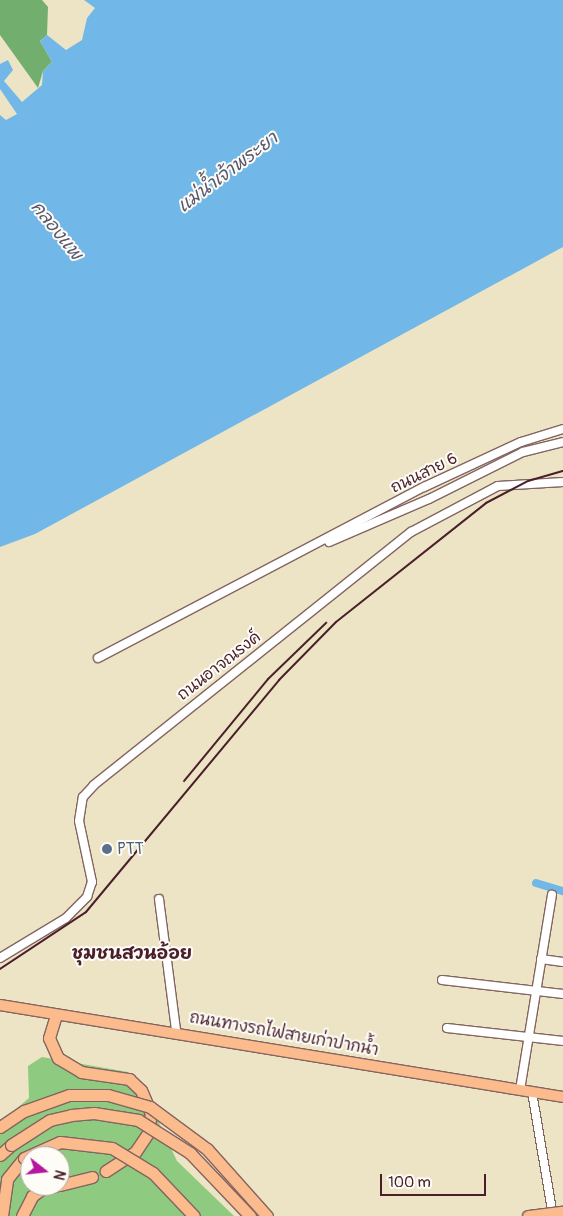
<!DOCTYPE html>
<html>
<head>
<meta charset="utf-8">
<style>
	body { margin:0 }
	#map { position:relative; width:563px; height:1216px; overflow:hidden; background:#ede4c5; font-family:Pangolin,"Playpen Sans Thai",sans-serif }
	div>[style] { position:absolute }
	.green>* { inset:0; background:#8eca80 }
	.forest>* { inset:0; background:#72ae6e }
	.water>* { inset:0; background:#71b8e8 }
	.canal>* { height:8px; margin:-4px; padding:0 4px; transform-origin:4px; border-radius:4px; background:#71b8e8 }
	.roads { filter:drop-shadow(1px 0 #836461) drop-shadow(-1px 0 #836461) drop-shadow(0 1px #836461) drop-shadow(0 -1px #836461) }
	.minor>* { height:8px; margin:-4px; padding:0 4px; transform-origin:4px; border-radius:4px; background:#fff }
	.major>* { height:10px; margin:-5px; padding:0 5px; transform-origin:5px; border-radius:5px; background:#fbbb8c }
	.highway>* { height:11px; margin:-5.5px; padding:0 5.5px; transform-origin:5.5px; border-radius:5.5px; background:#fbbb8c }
	.rail>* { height:2px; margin:-1px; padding:0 1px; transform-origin:1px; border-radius:1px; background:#4a1f2b }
	.bridges { filter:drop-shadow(1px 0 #836461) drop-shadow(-1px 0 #836461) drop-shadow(0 1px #836461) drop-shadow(0 -1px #836461) }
	.highway-bridge>* { height:11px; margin:-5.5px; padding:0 5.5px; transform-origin:5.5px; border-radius:5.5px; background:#fbbb8c }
	.dots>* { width:14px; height:14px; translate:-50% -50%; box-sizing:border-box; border:2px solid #fdfcf7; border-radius:50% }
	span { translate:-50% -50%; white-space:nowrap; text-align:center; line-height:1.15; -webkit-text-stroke:4px #fdfcf7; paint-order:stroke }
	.street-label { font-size:16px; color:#4a1f2b }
	.service-label { font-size:16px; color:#4e5e75 }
	.left { translate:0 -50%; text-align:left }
	.water-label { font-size:18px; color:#58556d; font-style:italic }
	.neighbourhood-label { font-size:18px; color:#4a1f2b; font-weight:700 }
	.north { position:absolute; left:20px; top:1146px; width:50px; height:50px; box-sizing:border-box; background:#fdfcf7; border:1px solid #b5a4a5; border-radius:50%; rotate:106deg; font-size:14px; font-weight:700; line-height:20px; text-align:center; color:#4a1f2b }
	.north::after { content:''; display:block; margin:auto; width:18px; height:22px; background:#b5179e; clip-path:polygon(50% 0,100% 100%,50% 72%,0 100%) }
	.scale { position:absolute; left:380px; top:1174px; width:106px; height:22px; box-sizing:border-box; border:2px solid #4a1f2b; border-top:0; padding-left:6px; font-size:15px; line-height:18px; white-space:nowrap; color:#4a1f2b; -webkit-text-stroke:4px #fdfcf7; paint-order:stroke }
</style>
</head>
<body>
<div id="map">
	<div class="green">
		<div style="clip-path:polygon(evenodd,42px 1057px,128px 1072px,144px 1091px,177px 1161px,234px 1216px,0 1216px,0 1123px,29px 1098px,28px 1066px,42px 1057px,30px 1156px,60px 1156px,60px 1186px,30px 1186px,30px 1156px)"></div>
	</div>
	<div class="forest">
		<div style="clip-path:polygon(0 0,42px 0,48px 7px,47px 35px,40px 41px,52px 62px,43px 71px,38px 88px,0 35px)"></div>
	</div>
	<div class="water">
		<div style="clip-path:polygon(84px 0,563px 0,563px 247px,35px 534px,0 547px,0 115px,6px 120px,17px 114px,0 89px,0 64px,8px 60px,13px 70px,4px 81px,22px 102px,42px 85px,43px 71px,52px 62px,40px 41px,47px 35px,66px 50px,82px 40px,87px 18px,95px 8px)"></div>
	</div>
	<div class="canal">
		<div style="left:536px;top:883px;width:28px;rotate:17deg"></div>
	</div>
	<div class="roads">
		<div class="minor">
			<div style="left:329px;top:542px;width:109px;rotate:-23.3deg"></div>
			<div style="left:429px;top:499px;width:105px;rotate:-26.6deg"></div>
			<div style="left:523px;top:452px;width:41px;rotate:-14deg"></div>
			<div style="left:98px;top:658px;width:368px;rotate:-27.7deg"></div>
			<div style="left:424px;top:487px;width:107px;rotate:-24.9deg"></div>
			<div style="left:521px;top:442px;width:44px;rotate:-17.2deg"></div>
			<div style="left:159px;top:899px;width:132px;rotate:82.6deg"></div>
			<div style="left:0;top:958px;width:77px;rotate:-31.2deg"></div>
			<div style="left:66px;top:918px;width:30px;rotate:-45deg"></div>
			<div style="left:87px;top:897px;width:16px;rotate:-72deg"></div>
			<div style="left:92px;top:882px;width:62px;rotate:-102deg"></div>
			<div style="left:79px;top:821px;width:24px;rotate:-81deg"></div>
			<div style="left:83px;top:797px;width:16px;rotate:-47deg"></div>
			<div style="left:94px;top:785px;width:406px;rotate:-38.6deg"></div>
			<div style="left:411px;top:532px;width:98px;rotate:-27.9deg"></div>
			<div style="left:498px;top:486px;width:65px;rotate:-3.5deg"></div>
			<div style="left:541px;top:959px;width:22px;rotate:8deg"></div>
			<div style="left:442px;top:980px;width:122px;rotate:6.6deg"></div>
			<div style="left:447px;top:1028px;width:117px;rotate:6.4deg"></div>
			<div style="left:520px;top:1090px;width:198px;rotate:-80.7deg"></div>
			<div style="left:532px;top:1092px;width:126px;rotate:80.4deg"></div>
		</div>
		<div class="major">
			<div style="left:0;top:1005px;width:570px;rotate:9.28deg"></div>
		</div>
		<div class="highway">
			<div style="left:56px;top:1015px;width:24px;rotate:107deg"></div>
			<div style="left:49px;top:1038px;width:22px;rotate:66deg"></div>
			<div style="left:58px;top:1058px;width:27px;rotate:31deg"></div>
			<div style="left:81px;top:1072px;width:49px;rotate:8.3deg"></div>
			<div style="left:129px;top:1079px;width:16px;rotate:43deg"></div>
			<div style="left:141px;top:1090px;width:25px;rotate:67deg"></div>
			<div style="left:151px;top:1113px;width:20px;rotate:99deg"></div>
			<div style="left:148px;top:1133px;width:23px;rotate:124deg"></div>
			<div style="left:135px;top:1152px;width:35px;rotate:147deg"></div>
			<div style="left:0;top:1155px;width:15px;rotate:-42deg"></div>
			<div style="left:60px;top:1185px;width:33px;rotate:-14deg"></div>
			<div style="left:2px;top:1216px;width:37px;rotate:-82deg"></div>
			<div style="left:7px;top:1179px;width:27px;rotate:-51deg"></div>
			<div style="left:22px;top:1216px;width:22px;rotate:-63deg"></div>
			<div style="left:32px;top:1196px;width:14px;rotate:-36deg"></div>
			<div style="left:43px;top:1188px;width:12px;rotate:-9deg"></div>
		</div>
	</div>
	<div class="rail">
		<div style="left:184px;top:781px;width:132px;rotate:-50.5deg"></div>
		<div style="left:268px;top:679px;width:81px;rotate:-44deg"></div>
		<div style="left:0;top:969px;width:103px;rotate:-33.5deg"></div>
		<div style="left:86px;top:912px;width:302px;rotate:-50.2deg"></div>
		<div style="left:279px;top:680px;width:81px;rotate:-45.5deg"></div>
		<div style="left:336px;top:622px;width:191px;rotate:-38.4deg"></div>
		<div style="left:486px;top:503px;width:47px;rotate:-27.6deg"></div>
		<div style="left:528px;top:481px;width:36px;rotate:-16deg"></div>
	</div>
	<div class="bridges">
		<div class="highway-bridge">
			<div style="left:0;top:1127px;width:29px;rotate:-34deg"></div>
			<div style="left:24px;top:1111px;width:48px;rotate:-19.6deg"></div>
			<div style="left:69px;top:1095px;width:39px"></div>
			<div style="left:108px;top:1095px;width:44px;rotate:15.9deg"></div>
			<div style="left:150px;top:1107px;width:71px;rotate:36.4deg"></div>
			<div style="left:207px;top:1149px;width:90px;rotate:48.2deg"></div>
			<div style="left:11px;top:1145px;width:46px;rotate:-32.7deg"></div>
			<div style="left:50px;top:1120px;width:22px;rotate:-13deg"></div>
			<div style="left:71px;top:1115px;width:23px;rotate:-5deg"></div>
			<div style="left:94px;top:1113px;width:45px;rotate:9deg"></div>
			<div style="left:138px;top:1120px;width:62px;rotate:32.4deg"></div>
			<div style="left:190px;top:1153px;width:87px;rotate:46.4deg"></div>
			<div style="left:24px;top:1158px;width:39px;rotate:-24deg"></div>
			<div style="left:60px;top:1142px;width:52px;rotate:6.6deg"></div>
			<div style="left:112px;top:1148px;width:48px;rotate:31.4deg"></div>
			<div style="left:153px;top:1173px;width:59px;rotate:46.4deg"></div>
			<div style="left:528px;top:1216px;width:35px;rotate:-7deg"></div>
		</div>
	</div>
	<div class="dots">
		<div style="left:107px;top:849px;background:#5c6f8a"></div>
	</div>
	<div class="street-label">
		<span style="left:424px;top:473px;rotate:-26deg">ถนนสาย 6</span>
		<span style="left:219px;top:666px;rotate:-38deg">ถนนอาจณรงค์</span>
		<span style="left:284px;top:1034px;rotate:10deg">ถนนทางรถไฟสายเก่าปากน้ำ</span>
	</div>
	<div class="service-label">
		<span class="left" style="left:117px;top:849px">PTT</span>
	</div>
	<div class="water-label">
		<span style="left:228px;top:173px;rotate:-37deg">แม่น้ำเจ้าพระยา</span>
		<span style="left:56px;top:231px;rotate:51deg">คลองแพ</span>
	</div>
	<div class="neighbourhood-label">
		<span style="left:132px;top:954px">ชุมชนสวนอ้อย</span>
	</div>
	<div class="north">N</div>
	<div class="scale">100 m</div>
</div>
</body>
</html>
